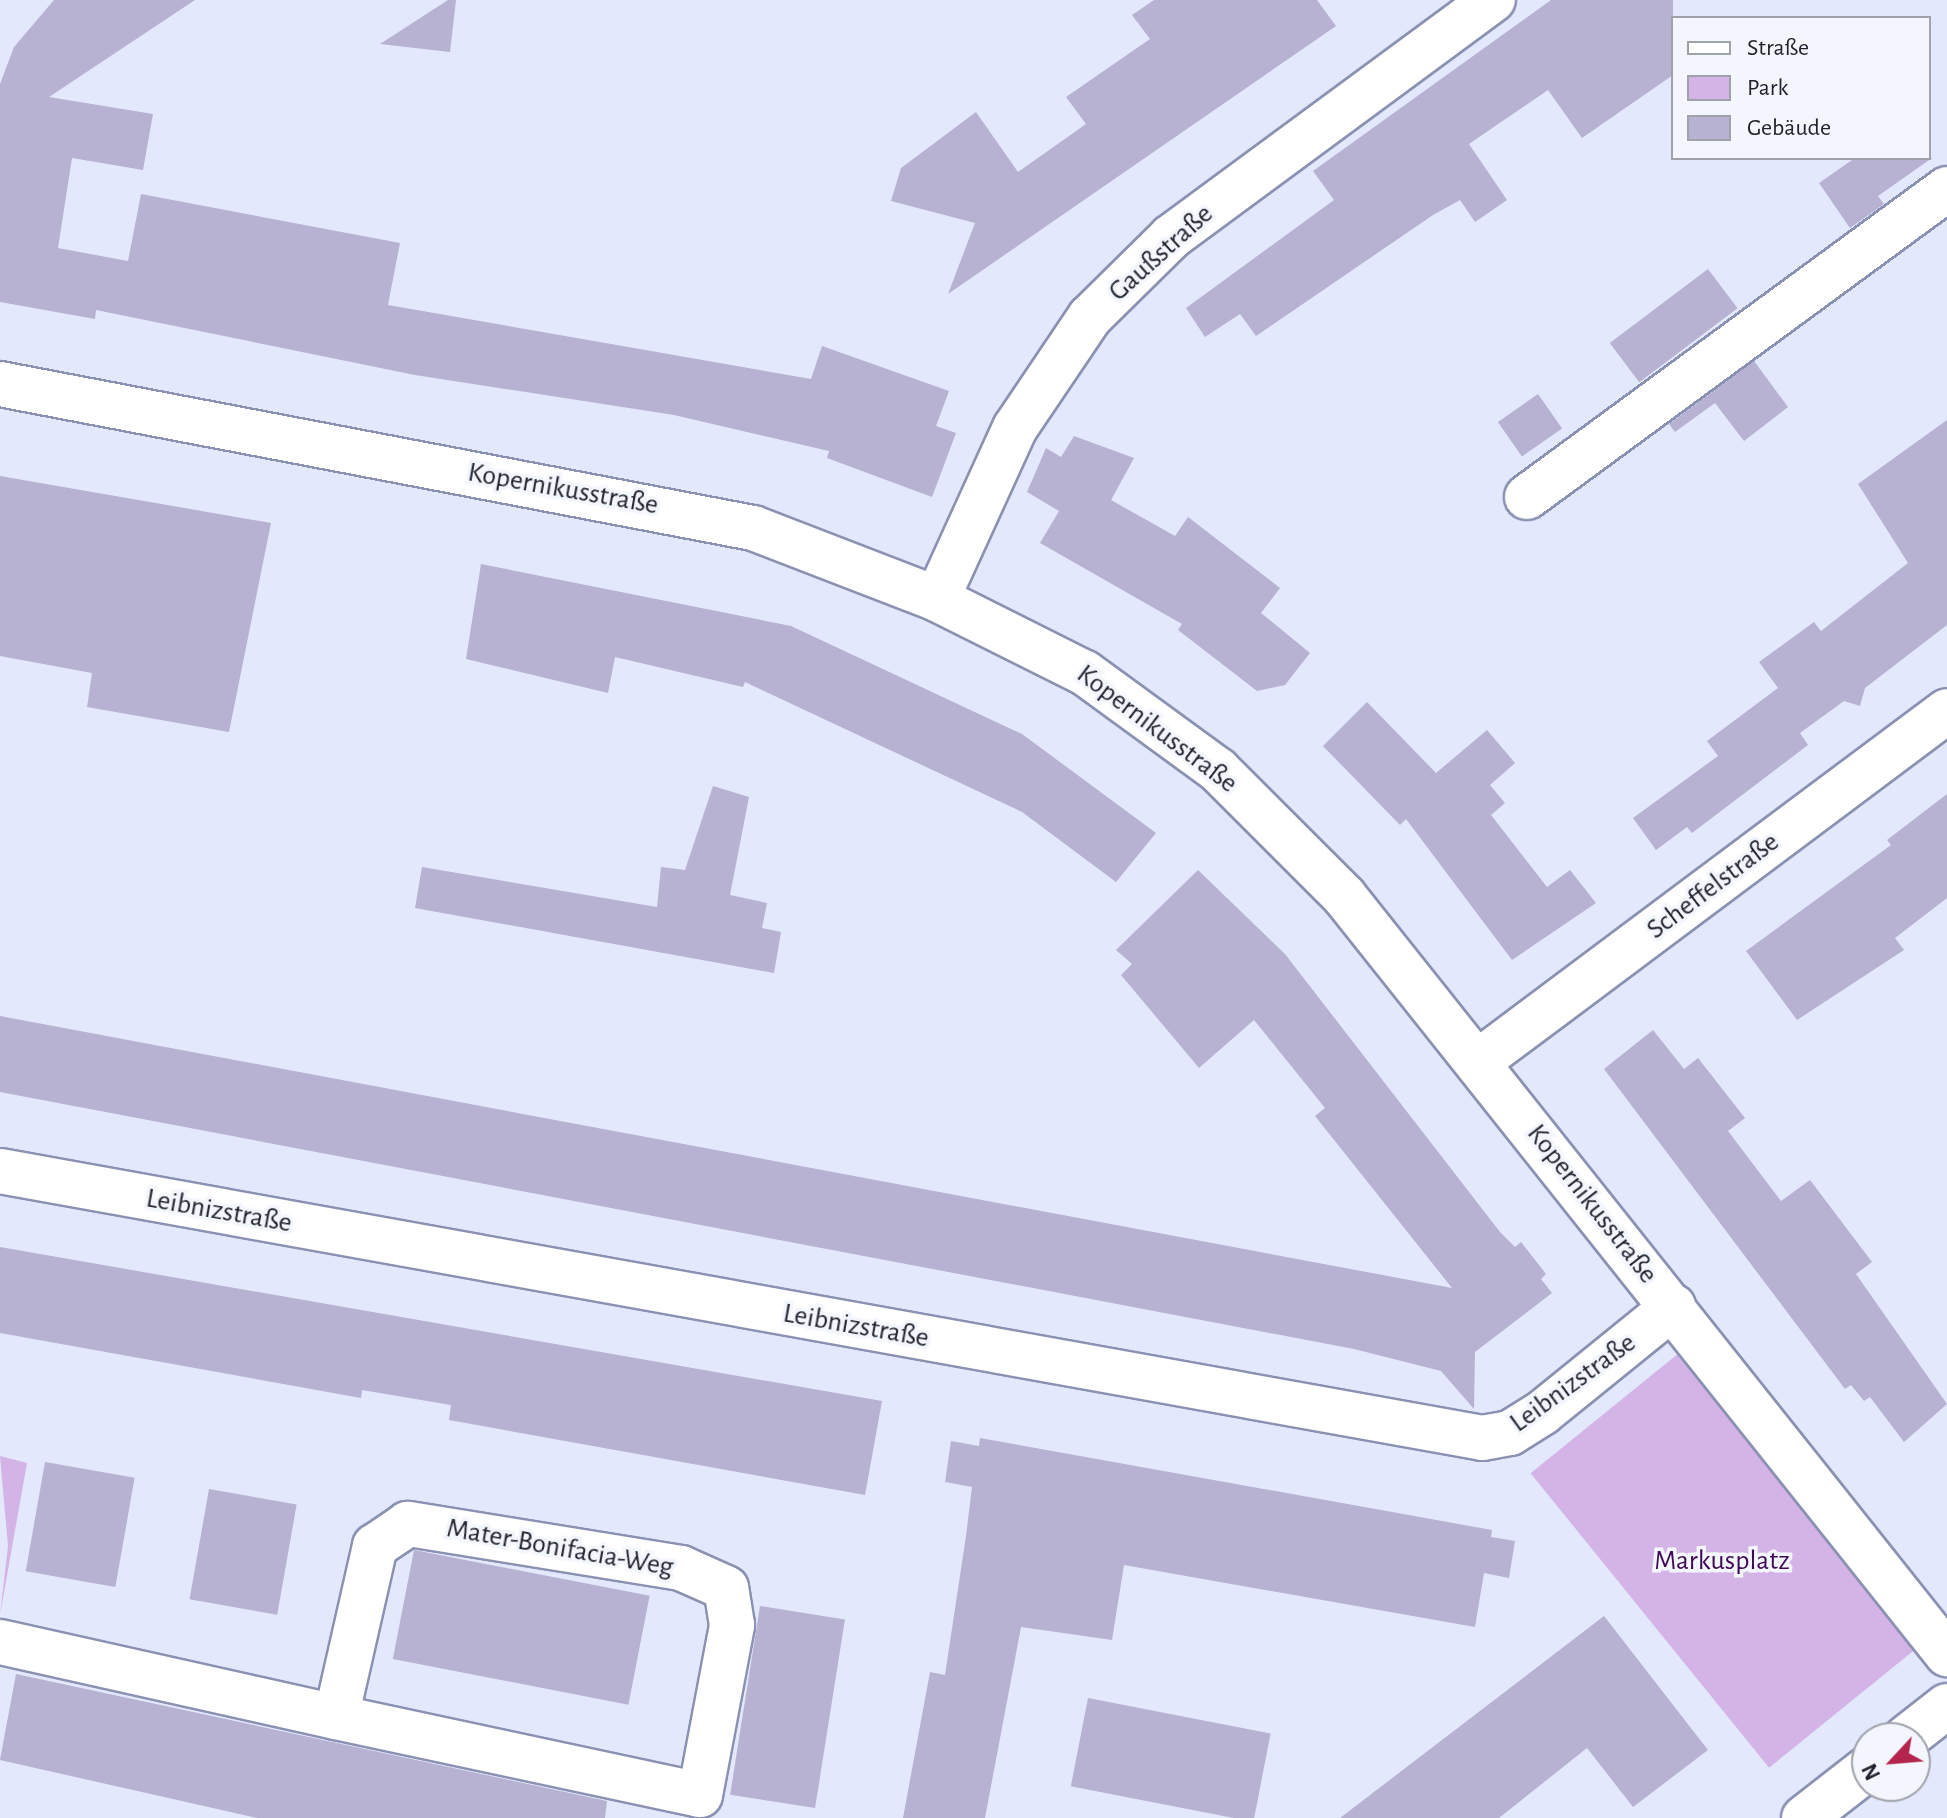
<!DOCTYPE html>
<html>
<head>
<meta charset="utf-8">
<style>
	body { margin:0 }
	#map { position:relative; width:1947px; height:1818px; overflow:hidden; background:#e3e8fd; font-family:"Alegreya Sans",sans-serif }
	div>[style] { position:absolute }
	.green>* { inset:0; background:#d4b4e6; transform-origin:0 0 }
	.building>* { inset:0; background:#b7b1d2; transform-origin:0 0 }
	.roads { filter:drop-shadow(2px 0 #8b92b1) drop-shadow(-2px 0 #8b92b1) drop-shadow(0 2px #8b92b1) drop-shadow(0 -2px #8b92b1) }
	.minor>* { height:44px; margin:-22px; padding:0 22px; transform-origin:22px; border-radius:22px; background:#fff }
	span { translate:-50% -50%; white-space:nowrap; text-align:center; line-height:1.15; -webkit-text-stroke:7px #f4f6fd; paint-order:stroke }
	.street-label { font-size:28px; color:#212430 }
	.park-label { font-size:28px; color:#3e0955 }
	.legend { position:absolute; left:1671px; top:16px; width:260px; height:144px; box-sizing:border-box; background:#f4f6fd; border:2px solid #a0a2ab; margin:0; padding:10px 14px; list-style:none; font-size:24px; color:#212430 }
	.legend li { display:flex; align-items:center; gap:16px; height:40px }
	.legend b { width:40px; border:2px solid #a0a2ab }
	.north { position:absolute; left:1851px; top:1722px; width:80px; height:80px; box-sizing:border-box; background:#f4f6fd; border:2px solid #a0a2ab; border-radius:50%; rotate:244deg; font-size:22px; font-weight:700; line-height:32px; text-align:center; color:#212430 }
	.north::after { content:''; display:block; margin:auto; width:28px; height:36px; background:#b5244d; clip-path:polygon(50% 0,100% 100%,50% 72%,0 100%) }
</style>
</head>
<body>
<div id="map">
	<div class="green">
		<div style="left:1679px;top:1353px;width:379px;height:191px;rotate:51deg"></div>
		<div style="clip-path:polygon(0 1456px,27px 1463px,0 1615px,8px 1546px)"></div>
	</div>
	<div class="building">
		<div style="clip-path:polygon(54px 0,195px 0,49px 97px,153px 114px,143px 170px,72px 158px,58px 248px,128px 261px,141px 194px,400px 243px,388px 305px,811px 379px,822px 346px,949px 391px,936px 426px,956px 433px,932px 497px,827px 458px,829px 451px,674px 415px,415px 375px,96px 310px,95px 319px,0 302px,0 84px,14px 47px)"></div>
		<div style="clip-path:polygon(448px 0,456px 0,450px 52px,380px 44px)"></div>
		<div style="clip-path:polygon(1154px 0,1317px 0,1336px 26px,948px 294px,975px 223px,891px 201px,901px 168px,976px 112px,1018px 172px,1086px 124px,1066px 97px,1150px 39px,1132px 15px)"></div>
		<div style="clip-path:polygon(1551px 0,1673px 0,1673px 75px,1582px 138px,1548px 90px,1469px 144px,1507px 200px,1475px 222px,1460px 200px,1433px 215px,1256px 336px,1240px 314px,1205px 337px,1186px 308px,1334px 200px,1313px 171px)"></div>
		<div style="clip-path:polygon(1855px 158px,1932px 158px,1878px 196px,1884px 204px,1850px 228px,1819px 183px)"></div>
		<div style="left:1708px;top:269px;width:49px;height:123px;rotate:53deg"></div>
		<div style="clip-path:polygon(1754px 361px,1788px 407px,1744px 441px,1715px 403px,1675px 432px,1669px 424px)"></div>
		<div style="left:1538px;top:394px;width:42px;height:49px;rotate:55deg"></div>
		<div style="clip-path:polygon(1947px 420px,1947px 625px,1865px 688px,1860px 706px,1844px 701px,1800px 733px,1808px 745px,1692px 833px,1687px 827px,1656px 850px,1633px 818px,1718px 756px,1707px 741px,1778px 688px,1759px 662px,1814px 622px,1821px 631px,1908px 563px,1858px 484px)"></div>
		<div style="clip-path:polygon(1074px 436px,1134px 458px,1111px 500px,1175px 536px,1188px 517px,1280px 588px,1261px 613px,1310px 653px,1285px 685px,1257px 691px,1178px 630px,1182px 624px,1040px 543px,1059px 511px,1027px 492px,1046px 448px,1061px 457px)"></div>
		<div style="clip-path:polygon(0 476px,271px 523px,229px 732px,87px 707px,92px 673px,0 656px)"></div>
		<div style="clip-path:polygon(481px 564px,791px 626px,1022px 734px,1156px 833px,1116px 882px,1022px 812px,745px 682px,743px 687px,615px 657px,608px 693px,466px 659px)"></div>
		<div style="clip-path:polygon(1367px 702px,1436px 773px,1487px 730px,1515px 763px,1490px 785px,1505px 803px,1491px 815px,1547px 887px,1570px 870px,1596px 903px,1512px 960px,1406px 819px,1400px 825px,1323px 746px)"></div>
		<div style="clip-path:polygon(713px 786px,749px 797px,730px 895px,767px 903px,762px 928px,781px 932px,774px 973px,415px 908px,422px 867px,657px 907px,661px 867px,685px 870px)"></div>
		<div style="clip-path:polygon(1947px 794px,1947px 898px,1895px 938px,1904px 950px,1797px 1020px,1746px 951px,1891px 845px,1887px 840px)"></div>
		<div style="clip-path:polygon(1198px 870px,1285px 954px,1500px 1232px,1515px 1247px,1521px 1242px,1546px 1274px,1541px 1279px,1552px 1293px,1475px 1352px,1474px 1409px,1441px 1371px,1354px 1349px,0 1092px,0 1016px,1452px 1288px,1315px 1116px,1325px 1108px,1254px 1020px,1199px 1068px,1121px 975px,1132px 964px,1116px 950px)"></div>
		<div style="clip-path:polygon(1653px 1030px,1684px 1069px,1698px 1058px,1745px 1118px,1728px 1131px,1781px 1201px,1810px 1180px,1872px 1262px,1856px 1274px,1947px 1404px,1904px 1442px,1870px 1397px,1864px 1401px,1851px 1385px,1845px 1389px,1604px 1069px)"></div>
		<div style="clip-path:polygon(0 1247px,882px 1401px,865px 1495px,449px 1420px,451px 1405px,362px 1390px,361px 1398px,0 1333px)"></div>
		<div style="clip-path:polygon(980px 1438px,1492px 1530px,1491px 1537px,1515px 1541px,1509px 1578px,1484px 1573px,1475px 1627px,1124px 1565px,1112px 1640px,1021px 1627px,985px 1818px,903px 1818px,930px 1672px,945px 1675px,966px 1536px,972px 1487px,945px 1482px,951px 1441px,979px 1446px)"></div>
		<div style="left:45px;top:1462px;width:91px;height:111px;rotate:10deg"></div>
		<div style="left:209px;top:1489px;width:89px;height:112px;rotate:10deg"></div>
		<div style="left:414px;top:1550px;width:240px;height:111px;rotate:11deg"></div>
		<div style="left:760px;top:1606px;width:86px;height:191px;rotate:9deg"></div>
		<div style="clip-path:polygon(1604px 1616px,1708px 1750px,1633px 1807px,1587px 1748px,1499px 1818px,1340px 1818px)"></div>
		<div style="clip-path:polygon(16px 1674px,607px 1801px,605px 1818px,257px 1818px,0 1760px)"></div>
		<div style="left:1088px;top:1698px;width:186px;height:90px;rotate:11deg"></div>
	</div>
	<div class="roads">
		<div class="minor">
			<div style="left:0;top:384px;width:767px;rotate:10.83deg"></div>
			<div style="left:753px;top:528px;width:197px;rotate:21.1deg"></div>
			<div style="left:937px;top:599px;width:165px;rotate:26.6deg"></div>
			<div style="left:1085px;top:673px;width:165px;rotate:36.1deg"></div>
			<div style="left:1218px;top:770px;width:178px;rotate:45deg"></div>
			<div style="left:1344px;top:896px;width:969px;rotate:51.5deg"></div>
			<div style="left:1527px;top:497px;width:521px;rotate:-36.25deg"></div>
			<div style="left:937px;top:599px;width:188px;rotate:-65.5deg"></div>
			<div style="left:1015px;top:428px;width:134px;rotate:-56deg"></div>
			<div style="left:1090px;top:317px;width:114px;rotate:-44.6deg"></div>
			<div style="left:1171px;top:237px;width:400px;rotate:-36.4deg"></div>
			<div style="left:1479px;top:1061px;width:584px;rotate:-36.79deg"></div>
			<div style="left:0;top:1171px;width:1506px;rotate:10.21deg"></div>
			<div style="left:1482px;top:1438px;width:28px;rotate:-10deg"></div>
			<div style="left:1510px;top:1433px;width:38px;rotate:-32deg"></div>
			<div style="left:1542px;top:1413px;width:169px;rotate:-39deg"></div>
			<div style="left:0;top:1642px;width:344px;rotate:12.6deg"></div>
			<div style="left:336px;top:1717px;width:372px;rotate:12.1deg"></div>
			<div style="left:700px;top:1795px;width:173px;rotate:-79.3deg"></div>
			<div style="left:732px;top:1625px;width:37px;rotate:-99deg"></div>
			<div style="left:726px;top:1588px;width:49px;rotate:-156deg"></div>
			<div style="left:681px;top:1568px;width:277px;rotate:-170.8deg"></div>
			<div style="left:408px;top:1524px;width:40px;rotate:146deg"></div>
			<div style="left:375px;top:1546px;width:175px;rotate:102.8deg"></div>
			<div style="left:1906px;top:1738px;width:52px;rotate:-38deg"></div>
			<div style="left:1804px;top:1818px;width:80px;rotate:-37.9deg"></div>
		</div>
	</div>
	<div class="street-label">
		<span style="left:1161px;top:253px;rotate:-42deg">Gaußstraße</span>
		<span style="left:563px;top:489px;rotate:10deg">Kopernikusstraße</span>
		<span style="left:1157px;top:729px;rotate:37deg">Kopernikusstraße</span>
		<span style="left:1713px;top:886px;rotate:-37deg">Scheffelstraße</span>
		<span style="left:1592px;top:1204px;rotate:52deg">Kopernikusstraße</span>
		<span style="left:219px;top:1211px;rotate:10deg">Leibnizstraße</span>
		<span style="left:856px;top:1326px;rotate:10deg">Leibnizstraße</span>
		<span style="left:1573px;top:1383px;rotate:-36deg">Leibnizstraße</span>
		<span style="left:560px;top:1548px;rotate:10deg">Mater-Bonifacia-Weg</span>
	</div>
	<div class="park-label">
		<span style="left:1722px;top:1561px">Markusplatz</span>
	</div>
	<ul class="legend">
	<li><b style="height:10px;background:#fff"></b>Straße</li>
	<li><b style="height:22px;background:#d4b4e6"></b>Park</li>
	<li><b style="height:22px;background:#b7b1d2"></b>Gebäude</li>
	</ul>
	<div class="north">N</div>
</div>
</body>
</html>
